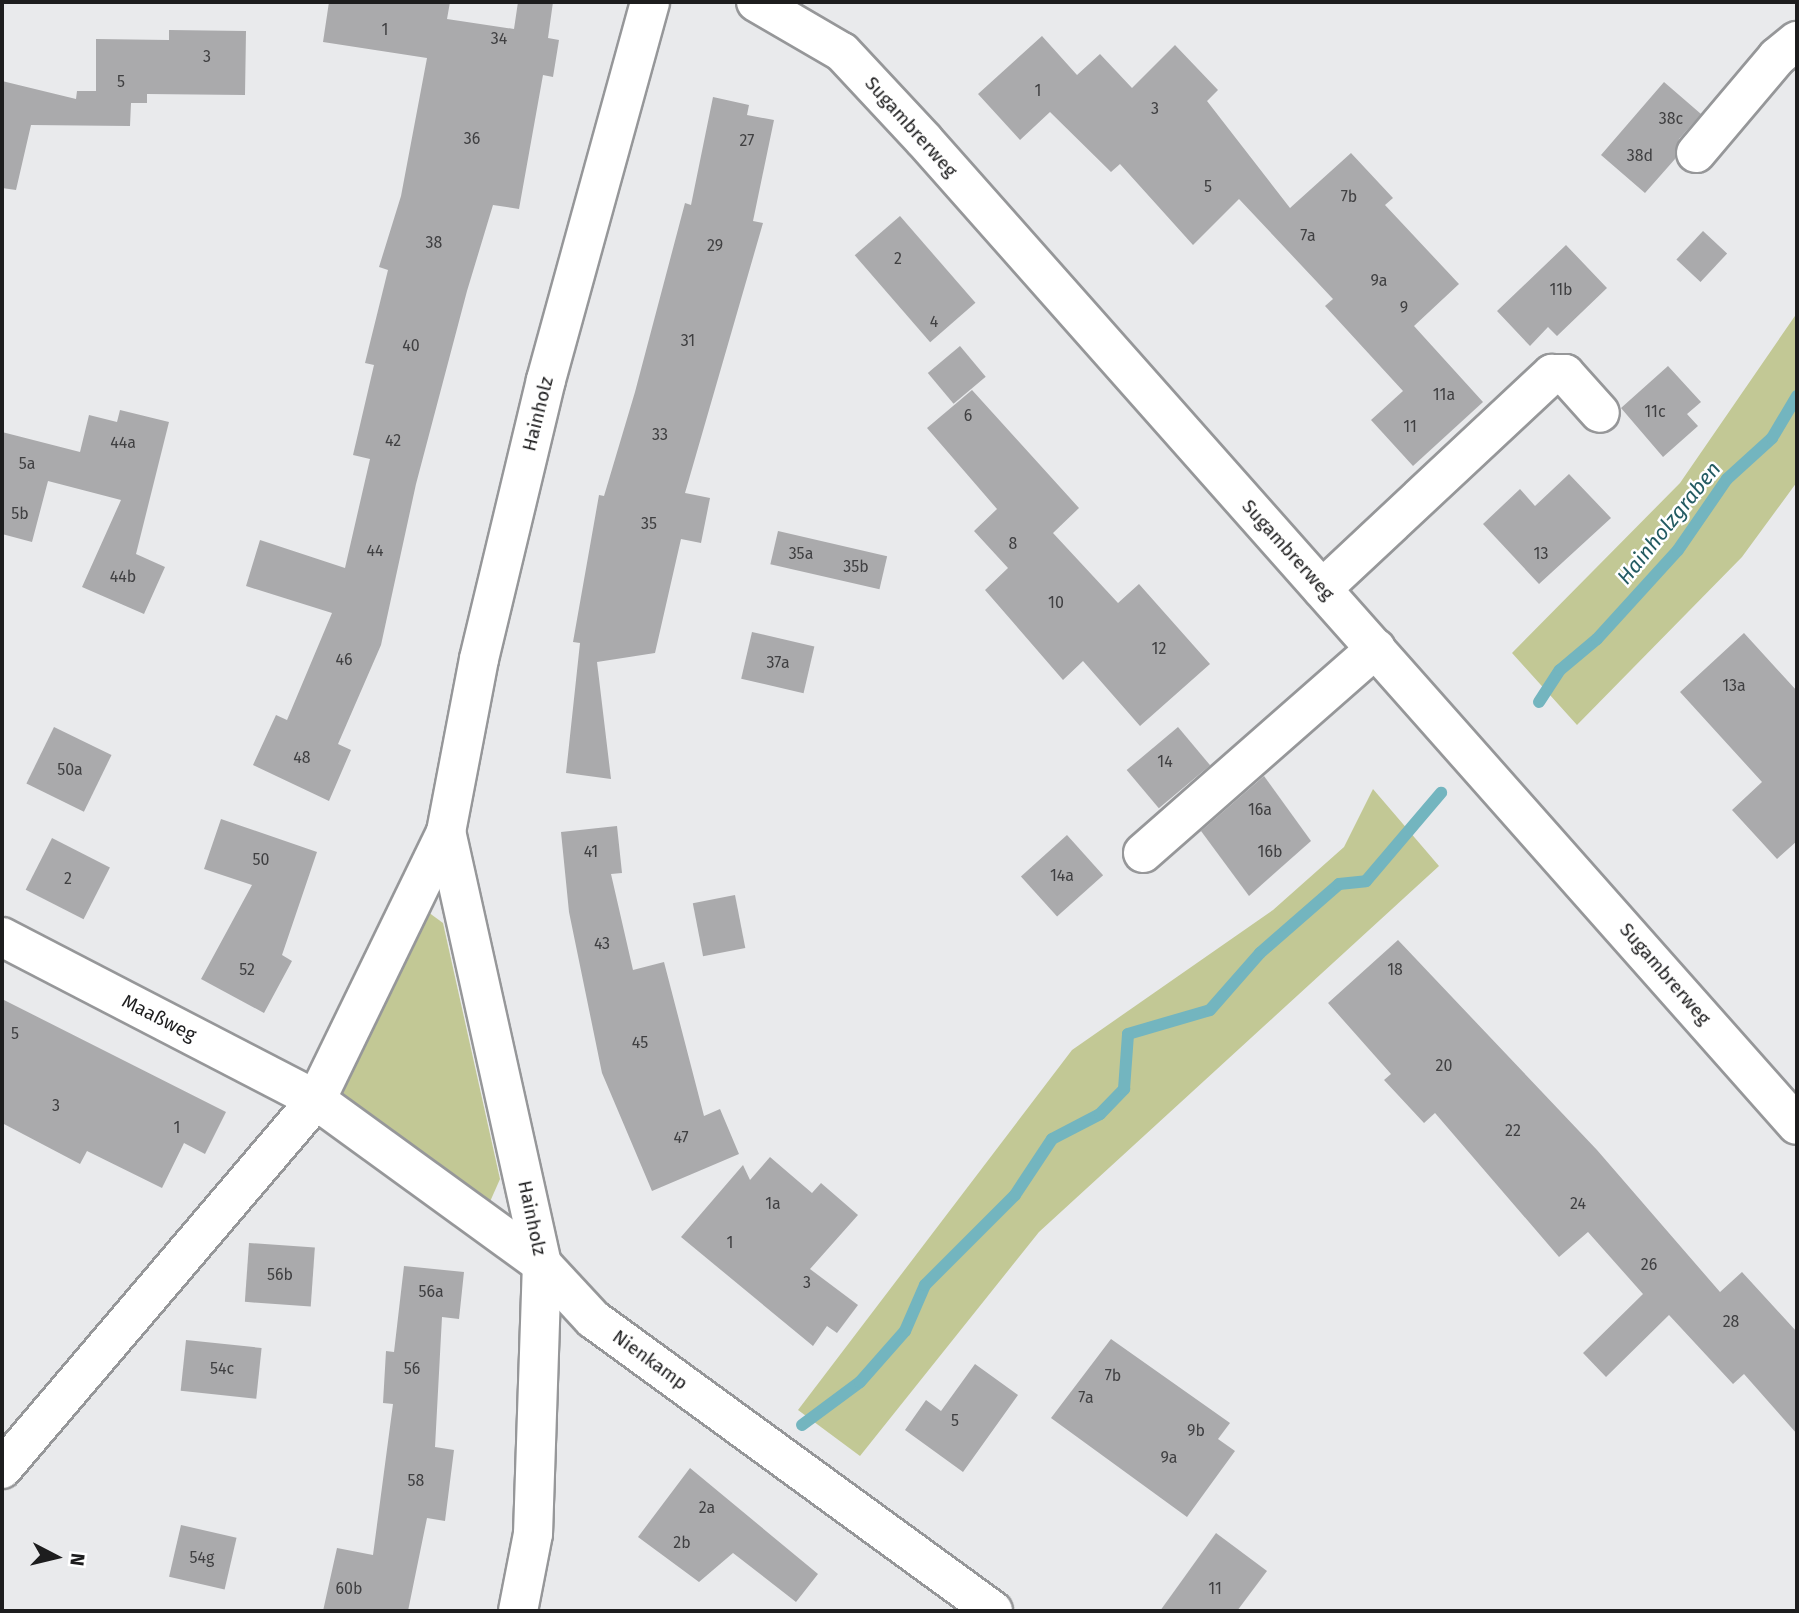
<!DOCTYPE html>
<html>
<head>
<meta charset="utf-8">
<style>
	body { margin:0 }
	#map { position:relative; width:1799px; height:1613px; overflow:hidden; background:#e9eaec; font-family:"Fira Sans",sans-serif }
	div>[style] { position:absolute }
	.green>* { inset:0; background:#c2c895 }
	.stream>* { height:12px; margin:-6px; padding:0 6px; transform-origin:6px; border-radius:6px; background:#73b5bf }
	.building>* { inset:0; background:#aaaaac; transform-origin:0 0 }
	.roads { filter:drop-shadow(2px 0 #969799) drop-shadow(-2px 0 #969799) drop-shadow(0 2px #969799) drop-shadow(0 -2px #969799) }
	.minor>* { height:38px; margin:-19px; padding:0 19px; transform-origin:19px; border-radius:19px; background:#fff }
	span { translate:-50% -50%; white-space:nowrap; text-align:center; line-height:1.15; -webkit-text-stroke:5px #fff; paint-order:stroke }
	.number-label { font-size:16px; color:#404042 }
	.number-label span { -webkit-text-stroke-width:0 }
	.street-label { font-size:19px; color:#1d1d1e }
	.water-label { font-size:21px; color:#235b62; font-style:italic }
	.frame { position:absolute; inset:0; border:4px solid #1d1d1e; pointer-events:none }
	.north { position:absolute; left:21px; top:1522px; width:70px; height:70px; -webkit-text-stroke:5px #fff; paint-order:stroke; rotate:97deg; font-size:19px; font-weight:700; line-height:28px; text-align:center; color:#1d1d1e }
	.north::after { content:''; display:block; margin:auto; width:24px; height:32px; background:#1d1d1e; clip-path:polygon(50% 0,100% 100%,50% 72%,0 100%) }
</style>
</head>
<body>
<div id="map">
	<div class="green">
		<div style="clip-path:polygon(1797px 313px,1797px 482px,1742px 557px,1577px 725px,1512px 653px,1680px 483px)"></div>
		<div style="clip-path:polygon(1373px 789px,1439px 866px,1039px 1232px,860px 1456px,798px 1410px,1072px 1050px,1273px 910px,1344px 847px)"></div>
		<div style="clip-path:polygon(428px 912px,443px 923px,500px 1179px,489px 1204px,348px 1108px,343px 1094px,345px 1073px)"></div>
	</div>
	<div class="stream">
		<div style="left:1539px;top:702px;width:38px;rotate:-57deg"></div>
		<div style="left:1560px;top:670px;width:48px;rotate:-40deg"></div>
		<div style="left:1597px;top:639px;width:120px;rotate:-47.7deg"></div>
		<div style="left:1678px;top:550px;width:86px;rotate:-55.4deg"></div>
		<div style="left:1727px;top:479px;width:61px;rotate:-42.3deg"></div>
		<div style="left:1772px;top:438px;width:49px;rotate:-59.2deg"></div>
		<div style="left:802px;top:1425px;width:72px;rotate:-36.6deg"></div>
		<div style="left:860px;top:1382px;width:68px;rotate:-48.6deg"></div>
		<div style="left:905px;top:1331px;width:50px;rotate:-66.5deg"></div>
		<div style="left:925px;top:1285px;width:127px;rotate:-45deg"></div>
		<div style="left:1015px;top:1195px;width:67px;rotate:-56.5deg"></div>
		<div style="left:1052px;top:1139px;width:54px;rotate:-27.5deg"></div>
		<div style="left:1100px;top:1114px;width:35px;rotate:-46deg"></div>
		<div style="left:1124px;top:1089px;width:55px;rotate:-85.8deg"></div>
		<div style="left:1128px;top:1034px;width:85px;rotate:-16.3deg"></div>
		<div style="left:1210px;top:1010px;width:76px;rotate:-48.7deg"></div>
		<div style="left:1260px;top:953px;width:105px;rotate:-41.1deg"></div>
		<div style="left:1339px;top:884px;width:27px;rotate:-6deg"></div>
		<div style="left:1366px;top:881px;width:116px;rotate:-49.6deg"></div>
	</div>
	<div class="building">
		<div style="clip-path:polygon(329px 2px,450px 2px,447px 19px,514px 29px,518px 2px,553px 2px,548px 38px,559px 40px,553px 77px,543px 75px,519px 209px,493px 205px,467px 291px,416px 484px,381px 645px,338px 744px,351px 750px,329px 801px,253px 765px,276px 715px,287px 720px,332px 613px,246px 586px,260px 540px,345px 568px,370px 459px,353px 455px,374px 365px,365px 363px,388px 270px,379px 267px,401px 196px,427px 58px,323px 42px)"></div>
		<div style="clip-path:polygon(169px 30px,246px 31px,245px 95px,147px 94px,147px 103px,131px 103px,130px 126px,31px 125px,16px 190px,2px 188px,2px 81px,76px 99px,77px 91px,96px 91px,96px 39px,169px 40px)"></div>
		<div style="clip-path:polygon(1042px 36px,1077px 75px,1100px 54px,1132px 88px,1175px 45px,1218px 90px,1207px 101px,1290px 208px,1351px 153px,1393px 198px,1385px 205px,1459px 284px,1414px 326px,1483px 402px,1413px 466px,1371px 420px,1403px 391px,1325px 306px,1333px 299px,1239px 199px,1193px 245px,1120px 164px,1111px 172px,1050px 112px,1020px 140px,978px 94px)"></div>
		<div style="clip-path:polygon(1664px 82px,1701px 114px,1679px 139px,1675px 159px,1645px 193px,1601px 155px)"></div>
		<div style="clip-path:polygon(713px 97px,749px 105px,747px 115px,774px 120px,753px 221px,763px 223px,685px 493px,710px 498px,701px 543px,681px 539px,655px 653px,597px 662px,611px 779px,566px 773px,580px 643px,573px 642px,599px 495px,604px 496px,635px 392px,685px 203px,691px 205px)"></div>
		<div style="left:900px;top:216px;width:115px;height:60px;rotate:49deg"></div>
		<div style="left:1703px;top:231px;width:33px;height:39px;rotate:43deg"></div>
		<div style="clip-path:polygon(1566px 245px,1607px 288px,1557px 336px,1548px 327px,1530px 346px,1497px 311px)"></div>
		<div style="left:960px;top:346px;width:40px;height:42px;rotate:50deg"></div>
		<div style="clip-path:polygon(1668px 366px,1701px 402px,1687px 414px,1698px 426px,1663px 457px,1621px 408px)"></div>
		<div style="clip-path:polygon(972px 390px,1079px 508px,1053px 533px,1118px 603px,1139px 584px,1210px 664px,1140px 726px,1083px 661px,1063px 680px,985px 590px,1008px 568px,974px 531px,997px 509px,927px 428px)"></div>
		<div style="clip-path:polygon(120px 410px,169px 422px,136px 554px,165px 567px,144px 614px,82px 587px,121px 500px,48px 481px,32px 542px,2px 534px,2px 432px,80px 452px,89px 415px,117px 422px)"></div>
		<div style="clip-path:polygon(1569px 474px,1611px 518px,1539px 584px,1483px 524px,1520px 489px,1535px 506px)"></div>
		<div style="left:778px;top:531px;width:112px;height:34px;rotate:13deg"></div>
		<div style="left:752px;top:632px;width:64px;height:48px;rotate:13deg"></div>
		<div style="clip-path:polygon(1744px 633px,1797px 691px,1797px 841px,1777px 859px,1732px 810px,1762px 782px,1680px 692px)"></div>
		<div style="left:54px;top:727px;width:64px;height:63px;rotate:26deg"></div>
		<div style="left:1178px;top:727px;width:50px;height:67px;rotate:50deg"></div>
		<div style="clip-path:polygon(1264px 776px,1311px 841px,1249px 896px,1201px 831px)"></div>
		<div style="clip-path:polygon(221px 819px,317px 852px,282px 955px,292px 961px,264px 1013px,201px 979px,252px 885px,204px 869px)"></div>
		<div style="clip-path:polygon(617px 826px,622px 873px,611px 874px,633px 970px,664px 962px,704px 1116px,720px 1109px,739px 1154px,652px 1191px,602px 1073px,569px 912px,561px 832px)"></div>
		<div style="left:1067px;top:835px;width:54px;height:62px;rotate:48deg"></div>
		<div style="left:52px;top:838px;width:65px;height:58px;rotate:27deg"></div>
		<div style="left:735px;top:895px;width:54px;height:43px;rotate:79deg"></div>
		<div style="clip-path:polygon(1398px 940px,1597px 1150px,1720px 1292px,1742px 1272px,1797px 1332px,1797px 1434px,1744px 1374px,1733px 1384px,1669px 1315px,1606px 1377px,1583px 1353px,1643px 1294px,1588px 1232px,1559px 1257px,1435px 1113px,1424px 1123px,1384px 1080px,1391px 1074px,1328px 1003px)"></div>
		<div style="clip-path:polygon(2px 999px,226px 1112px,205px 1154px,184px 1143px,162px 1188px,87px 1151px,80px 1164px,2px 1123px)"></div>
		<div style="clip-path:polygon(770px 1157px,812px 1193px,821px 1183px,858px 1215px,810px 1269px,858px 1305px,837px 1333px,827px 1326px,813px 1346px,681px 1237px,743px 1165px,750px 1180px)"></div>
		<div style="left:249px;top:1243px;width:66px;height:59px;rotate:4deg"></div>
		<div style="clip-path:polygon(404px 1266px,464px 1272px,459px 1319px,442px 1317px,435px 1447px,454px 1450px,445px 1521px,427px 1518px,408px 1611px,323px 1611px,337px 1548px,373px 1555px,393px 1404px,383px 1403px,386px 1351px,394px 1352px)"></div>
		<div style="clip-path:polygon(1111px 1339px,1230px 1423px,1218px 1439px,1235px 1451px,1187px 1517px,1051px 1418px)"></div>
		<div style="left:186px;top:1340px;width:76px;height:51px;rotate:6deg"></div>
		<div style="clip-path:polygon(975px 1364px,1018px 1395px,963px 1472px,905px 1430px,926px 1400px,941px 1411px)"></div>
		<div style="clip-path:polygon(690px 1468px,818px 1574px,796px 1602px,733px 1553px,699px 1582px,638px 1537px)"></div>
		<div style="left:181px;top:1525px;width:57px;height:53px;rotate:13deg"></div>
		<div style="clip-path:polygon(1216px 1533px,1267px 1571px,1237px 1611px,1160px 1611px)"></div>
	</div>
	<div class="roads">
		<div class="minor">
			<div style="left:756px;top:2px;width:99px;rotate:30.2deg"></div>
			<div style="left:842px;top:52px;width:120px;rotate:47deg"></div>
			<div style="left:924px;top:140px;width:1316px;rotate:48.45deg"></div>
			<div style="left:1696px;top:153px;width:126px;rotate:-49.8deg"></div>
			<div style="left:1777px;top:57px;width:26px;rotate:-39deg"></div>
			<div style="left:1322px;top:589px;width:315px;rotate:-43.1deg"></div>
			<div style="left:1552px;top:374px;width:13px"></div>
			<div style="left:1565px;top:374px;width:52px;rotate:48.1deg"></div>
			<div style="left:1143px;top:853px;width:310px;rotate:-41.3deg"></div>
			<div style="left:2px;top:937px;width:354px;rotate:27.4deg"></div>
			<div style="left:316px;top:1100px;width:279px;rotate:36deg"></div>
			<div style="left:542px;top:1264px;width:75px;rotate:47.2deg"></div>
			<div style="left:593px;top:1319px;width:495px;rotate:36.1deg"></div>
			<div style="left:2px;top:1469px;width:485px;rotate:-49.6deg"></div>
			<div style="left:316px;top:1100px;width:298px;rotate:-64.1deg"></div>
			<div style="left:518px;top:1611px;width:78px;rotate:-79deg"></div>
			<div style="left:533px;top:1534px;width:270px;rotate:-88.1deg"></div>
			<div style="left:542px;top:1264px;width:443px;rotate:-102.5deg"></div>
			<div style="left:446px;top:832px;width:176px;rotate:-79.2deg"></div>
			<div style="left:479px;top:659px;width:287px;rotate:-76.5deg"></div>
			<div style="left:546px;top:380px;width:392px;rotate:-74.6deg"></div>
		</div>
	</div>
	<div class="number-label">
		<span style="left:385px;top:30px">1</span>
		<span style="left:499px;top:39px">34</span>
		<span style="left:207px;top:57px">3</span>
		<span style="left:121px;top:82px">5</span>
		<span style="left:1038px;top:91px">1</span>
		<span style="left:1155px;top:109px">3</span>
		<span style="left:1671px;top:119px">38c</span>
		<span style="left:472px;top:139px">36</span>
		<span style="left:747px;top:141px">27</span>
		<span style="left:1640px;top:156px">38d</span>
		<span style="left:1208px;top:187px">5</span>
		<span style="left:1349px;top:197px">7b</span>
		<span style="left:1308px;top:236px">7a</span>
		<span style="left:434px;top:243px">38</span>
		<span style="left:715px;top:246px">29</span>
		<span style="left:898px;top:259px">2</span>
		<span style="left:1379px;top:281px">9a</span>
		<span style="left:1561px;top:290px">11b</span>
		<span style="left:1404px;top:308px">9</span>
		<span style="left:934px;top:322px">4</span>
		<span style="left:688px;top:341px">31</span>
		<span style="left:411px;top:346px">40</span>
		<span style="left:1444px;top:395px">11a</span>
		<span style="left:1655px;top:412px">11c</span>
		<span style="left:968px;top:416px">6</span>
		<span style="left:1410px;top:427px">11</span>
		<span style="left:660px;top:435px">33</span>
		<span style="left:393px;top:441px">42</span>
		<span style="left:123px;top:443px">44a</span>
		<span style="left:27px;top:464px">5a</span>
		<span style="left:20px;top:514px">5b</span>
		<span style="left:649px;top:524px">35</span>
		<span style="left:1013px;top:544px">8</span>
		<span style="left:375px;top:551px">44</span>
		<span style="left:801px;top:554px">35a</span>
		<span style="left:1541px;top:554px">13</span>
		<span style="left:856px;top:567px">35b</span>
		<span style="left:123px;top:577px">44b</span>
		<span style="left:1056px;top:603px">10</span>
		<span style="left:1159px;top:649px">12</span>
		<span style="left:344px;top:660px">46</span>
		<span style="left:778px;top:663px">37a</span>
		<span style="left:1734px;top:686px">13a</span>
		<span style="left:302px;top:758px">48</span>
		<span style="left:1165px;top:762px">14</span>
		<span style="left:70px;top:770px">50a</span>
		<span style="left:1260px;top:810px">16a</span>
		<span style="left:591px;top:852px">41</span>
		<span style="left:1270px;top:852px">16b</span>
		<span style="left:261px;top:860px">50</span>
		<span style="left:1062px;top:876px">14a</span>
		<span style="left:68px;top:879px">2</span>
		<span style="left:602px;top:944px">43</span>
		<span style="left:247px;top:970px">52</span>
		<span style="left:1395px;top:970px">18</span>
		<span style="left:15px;top:1034px">5</span>
		<span style="left:640px;top:1043px">45</span>
		<span style="left:1444px;top:1066px">20</span>
		<span style="left:56px;top:1106px">3</span>
		<span style="left:177px;top:1128px">1</span>
		<span style="left:1513px;top:1131px">22</span>
		<span style="left:681px;top:1138px">47</span>
		<span style="left:773px;top:1204px">1a</span>
		<span style="left:1578px;top:1204px">24</span>
		<span style="left:730px;top:1243px">1</span>
		<span style="left:1649px;top:1265px">26</span>
		<span style="left:280px;top:1275px">56b</span>
		<span style="left:807px;top:1283px">3</span>
		<span style="left:431px;top:1292px">56a</span>
		<span style="left:1731px;top:1322px">28</span>
		<span style="left:222px;top:1369px">54c</span>
		<span style="left:412px;top:1369px">56</span>
		<span style="left:1113px;top:1376px">7b</span>
		<span style="left:1086px;top:1398px">7a</span>
		<span style="left:955px;top:1421px">5</span>
		<span style="left:1196px;top:1431px">9b</span>
		<span style="left:1169px;top:1458px">9a</span>
		<span style="left:416px;top:1481px">58</span>
		<span style="left:707px;top:1508px">2a</span>
		<span style="left:682px;top:1543px">2b</span>
		<span style="left:202px;top:1558px">54g</span>
		<span style="left:349px;top:1589px">60b</span>
		<span style="left:1215px;top:1589px">11</span>
	</div>
	<div class="street-label">
		<span style="left:911px;top:127px;rotate:48deg">Sugambrerweg</span>
		<span style="left:538px;top:414px;rotate:-76deg">Hainholz</span>
		<span style="left:1288px;top:550px;rotate:48deg">Sugambrerweg</span>
		<span style="left:1665px;top:974px;rotate:49deg">Sugambrerweg</span>
		<span style="left:159px;top:1018px;rotate:27deg">Maaßweg</span>
		<span style="left:532px;top:1218px;rotate:78deg">Hainholz</span>
		<span style="left:650px;top:1360px;rotate:36deg">Nienkamp</span>
	</div>
	<div class="water-label">
		<span style="left:1669px;top:523px;rotate:-51deg">Hainholzgraben</span>
	</div>
	<div class="frame"></div>
	<div class="north">N</div>
</div>
</body>
</html>
